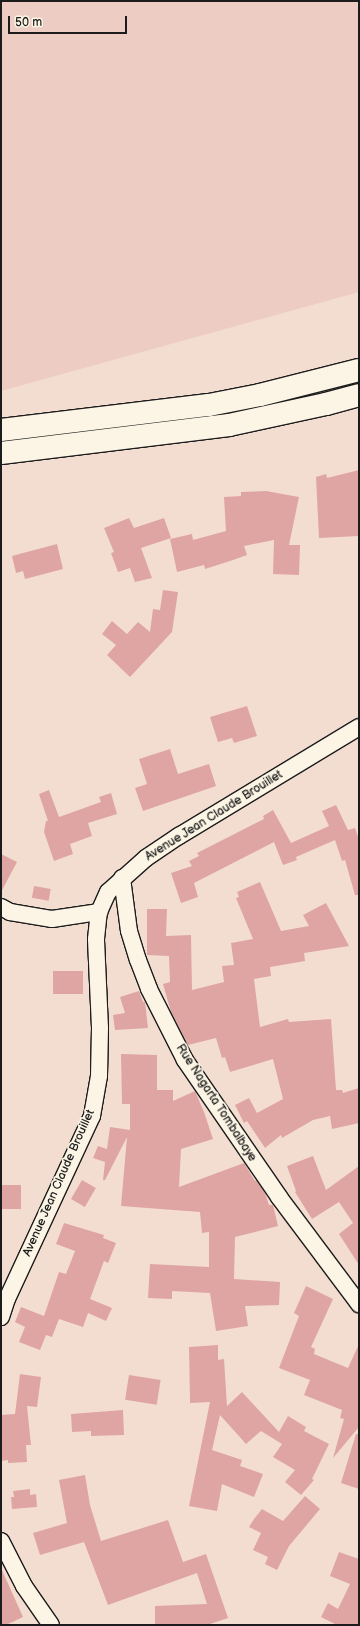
<!DOCTYPE html>
<html>
<head>
<meta charset="utf-8">
<style>
	body { margin:0 }
	#map { position:relative; width:360px; height:1626px; overflow:hidden; background:#f3ddd1; font-family:"Balsamiq Sans",sans-serif }
	div>[style] { position:absolute }
	.built>* { inset:0; background:#edccc3 }
	.building>* { inset:0; background:#dfa5a3; transform-origin:0 0 }
	.roads { filter:drop-shadow(1px 0 #1c1c1c) drop-shadow(-1px 0 #1c1c1c) drop-shadow(0 1px #1c1c1c) drop-shadow(0 -1px #1c1c1c) }
	.minor>* { height:16px; margin:-8px; padding:0 8px; transform-origin:8px; border-radius:8px; background:#fcf5e5 }
	.primary>* { height:22px; margin:-11px; padding:0 11px; transform-origin:11px; border-radius:11px; background:#fcf5e5 }
	span { translate:-50% -50%; white-space:nowrap; text-align:center; line-height:1.15; -webkit-text-stroke:3.5px #fcf5e5; paint-order:stroke }
	.street-label { font-size:12px; color:#1c1c1c }
	.frame { position:absolute; inset:0; border:2px solid #1c1c1c; pointer-events:none }
	.scale { position:absolute; left:8px; top:16px; width:119px; height:18px; box-sizing:border-box; border:2px solid #1c1c1c; border-top:0; padding-left:5px; font-size:12px; line-height:14px; white-space:nowrap; color:#1c1c1c; -webkit-text-stroke:3px #fcf5e5; paint-order:stroke }
</style>
</head>
<body>
<div id="map">
	<div class="built">
		<div style="clip-path:polygon(1px 1px,359px 1px,359px 292px,1px 391px)"></div>
	</div>
	<div class="building">
		<div style="clip-path:polygon(359px 470px,359px 536px,319px 538px,316px 477px,326px 474px,327px 478px)"></div>
		<div style="clip-path:polygon(266px 491px,299px 497px,289px 545px,300px 545px,299px 575px,273px 574px,274px 540px,244px 546px,247px 555px,233px 560px,205px 569px,204px 565px,177px 572px,170px 539px,192px 534px,193px 540px,226px 531px,224px 497px,241px 496px,241px 492px)"></div>
		<div style="clip-path:polygon(129px 518px,134px 528px,164px 518px,171px 538px,141px 548px,152px 578px,135px 582px,130px 568px,118px 572px,111px 553px,114px 552px,104px 528px)"></div>
		<div style="clip-path:polygon(57px 544px,63px 569px,25px 579px,23px 571px,16px 573px,12px 556px)"></div>
		<div style="clip-path:polygon(163px 590px,178px 592px,172px 632px,130px 677px,107px 655px,116px 645px,102px 634px,112px 621px,127px 634px,138px 622px,150px 632px,153px 609px,160px 610px)"></div>
		<div style="clip-path:polygon(247px 706px,257px 736px,234px 743px,232px 738px,218px 742px,210px 717px)"></div>
		<div style="clip-path:polygon(170px 749px,178px 774px,209px 764px,216px 786px,143px 811px,135px 788px,147px 784px,139px 759px)"></div>
		<div style="clip-path:polygon(49px 790px,59px 817px,101px 802px,99px 797px,111px 793px,117px 814px,88px 823px,92px 836px,70px 844px,73px 854px,54px 861px,44px 832px,46px 821px,48px 821px,39px 794px)"></div>
		<div style="clip-path:polygon(336px 805px,348px 830px,355px 828px,359px 840px,359px 895px,355px 895px,345px 860px,342px 861px,335px 840px,296px 857px,297px 860px,283px 865px,274px 842px,194px 883px,198px 897px,181px 903px,171px 873px,192px 866px,189px 861px,199px 856px,197px 853px,264px 819px,263px 816px,273px 810px,291px 843px,329px 826px,322px 811px)"></div>
		<div style="clip-path:polygon(1px 854px,17px 862px,1px 892px)"></div>
		<div style="clip-path:polygon(260px 882px,281px 931px,309px 926px,303px 915px,326px 903px,349px 946px,304px 953px,305px 961px,270px 967px,271px 976px,254px 979px,260px 1027px,288px 1019px,289px 1022px,331px 1019px,336px 1090px,342px 1090px,343px 1093px,359px 1088px,359px 1123px,332px 1129px,330px 1116px,313px 1120px,282px 1138px,281px 1135px,265px 1148px,247px 1121px,244px 1123px,235px 1105px,249px 1098px,257px 1113px,283px 1099px,273px 1059px,230px 1072px,225px 1057px,222px 1058px,216px 1038px,188px 1045px,171px 1012px,163px 984px,170px 982px,169px 956px,147px 955px,147px 909px,167px 909px,166px 936px,191px 935px,192px 990px,224px 982px,222px 966px,234px 965px,231px 943px,253px 939px,236px 898px,239px 897px,237px 892px)"></div>
		<div style="left:34px;top:886px;width:17px;height:12px;rotate:10deg"></div>
		<div style="left:53px;top:971px;width:30px;height:23px"></div>
		<div style="clip-path:polygon(139px 991px,143px 1002px,145px 1002px,148px 1028px,115px 1030px,113px 1015px,125px 1013px,120px 997px)"></div>
		<div style="clip-path:polygon(121px 1054px,157px 1055px,157px 1090px,173px 1090px,173px 1101px,195px 1091px,204px 1112px,213px 1139px,181px 1149px,179px 1187px,244px 1163px,255px 1181px,256px 1180px,265px 1193px,269px 1205px,273px 1205px,278px 1226px,235px 1237px,234px 1279px,280px 1282px,279px 1305px,245px 1306px,248px 1326px,216px 1331px,210px 1293px,172px 1291px,172px 1299px,148px 1298px,150px 1264px,209px 1267px,209px 1232px,202px 1233px,200px 1212px,121px 1206px,127px 1137px,105px 1180px,103px 1180px,105px 1162px,93px 1158px,98px 1146px,107px 1149px,110px 1127px,130px 1130px,130px 1104px,122px 1104px)"></div>
		<div style="clip-path:polygon(313px 1156px,326px 1190px,359px 1166px,359px 1265px,339px 1234px,353px 1223px,339px 1202px,312px 1219px,295px 1192px,296px 1191px,287px 1166px)"></div>
		<div style="left:82px;top:1180px;width:16px;height:22px;rotate:30deg"></div>
		<div style="left:21px;top:1185px;width:24px;height:20px;rotate:90deg"></div>
		<div style="clip-path:polygon(64px 1223px,104px 1235px,103px 1238px,116px 1243px,108px 1263px,104px 1261px,90px 1299px,112px 1308px,106px 1321px,88px 1313px,83px 1327px,59px 1319px,52px 1337px,46px 1335px,40px 1350px,19px 1342px,25px 1327px,15px 1322px,21px 1307px,44px 1316px,59px 1272px,66px 1274px,75px 1251px,56px 1244px)"></div>
		<div style="clip-path:polygon(306px 1286px,333px 1299px,311px 1347px,315px 1349px,314px 1354px,348px 1368px,359px 1344px,359px 1427px,333px 1458px,344px 1419px,340px 1418px,342px 1410px,304px 1395px,310px 1380px,279px 1368px,299px 1316px,294px 1313px)"></div>
		<div style="clip-path:polygon(218px 1345px,218px 1360px,224px 1359px,227px 1406px,242px 1392px,279px 1432px,288px 1416px,306px 1427px,304px 1431px,329px 1444px,312px 1479px,314px 1480px,301px 1495px,285px 1482px,295px 1470px,273px 1457px,282px 1444px,261px 1431px,246px 1444px,220px 1415px,212px 1450px,242px 1460px,240px 1466px,263px 1474px,254px 1497px,222px 1484px,217px 1511px,189px 1506px,210px 1402px,190px 1403px,189px 1347px)"></div>
		<div style="clip-path:polygon(20px 1374px,41px 1377px,37px 1407px,27px 1406px,31px 1445px,26px 1445px,27px 1462px,8px 1463px,8px 1460px,1px 1461px,1px 1415px,15px 1414px)"></div>
		<div style="left:129px;top:1375px;width:32px;height:25px;rotate:9deg"></div>
		<div style="clip-path:polygon(123px 1410px,124px 1435px,91px 1436px,91px 1431px,72px 1432px,71px 1414px)"></div>
		<div style="clip-path:polygon(356px 1434px,359px 1434px,359px 1489px,341px 1483px)"></div>
		<div style="clip-path:polygon(85px 1475px,90px 1505px,101px 1541px,168px 1520px,183px 1562px,206px 1554px,228px 1618px,207px 1625px,155px 1625px,155px 1606px,207px 1604px,197px 1573px,108px 1605px,84px 1542px,40px 1555px,33px 1533px,67px 1523px,59px 1480px)"></div>
		<div style="clip-path:polygon(30px 1489px,30px 1495px,36px 1494px,37px 1507px,12px 1509px,11px 1497px,14px 1497px,13px 1491px)"></div>
		<div style="clip-path:polygon(305px 1496px,320px 1509px,289px 1546px,277px 1570px,265px 1564px,268px 1557px,253px 1550px,261px 1533px,249px 1527px,254px 1519px,262px 1509px,283px 1521px)"></div>
		<div style="clip-path:polygon(339px 1552px,359px 1559px,359px 1625px,337px 1625px,321px 1617px,328px 1603px,338px 1609px,350px 1584px,330px 1576px)"></div>
		<div style="clip-path:polygon(1px 1568px,23px 1617px,6px 1625px,1px 1625px)"></div>
	</div>
	<div class="roads">
		<div class="minor">
			<div style="left:122px;top:878px;width:53px;rotate:82.5deg"></div>
			<div style="left:129px;top:931px;width:30px;rotate:73deg"></div>
			<div style="left:138px;top:960px;width:31px;rotate:69deg"></div>
			<div style="left:149px;top:989px;width:80px;rotate:63.1deg"></div>
			<div style="left:185px;top:1060px;width:166px;rotate:55.5deg"></div>
			<div style="left:279px;top:1197px;width:134px;rotate:53.2deg"></div>
			<div style="left:1px;top:907px;width:10px;rotate:29deg"></div>
			<div style="left:10px;top:912px;width:43px;rotate:9.5deg"></div>
			<div style="left:52px;top:919px;width:48px;rotate:-8.5deg"></div>
			<div style="left:1px;top:1317px;width:19px;rotate:-72deg"></div>
			<div style="left:7px;top:1299px;width:202px;rotate:-65.1deg"></div>
			<div style="left:92px;top:1116px;width:41px;rotate:-80.1deg"></div>
			<div style="left:99px;top:1076px;width:48px;rotate:-88.8deg"></div>
			<div style="left:100px;top:1028px;width:89px;rotate:-92.6deg"></div>
			<div style="left:96px;top:939px;width:27px;rotate:-84deg"></div>
			<div style="left:99px;top:912px;width:22px;rotate:-66deg"></div>
			<div style="left:108px;top:892px;width:51px;rotate:-41.8deg"></div>
			<div style="left:146px;top:858px;width:40px;rotate:-34deg"></div>
			<div style="left:179px;top:836px;width:210px;rotate:-31.2deg"></div>
			<div style="left:1px;top:1541px;width:51px;rotate:62.9deg"></div>
			<div style="left:24px;top:1586px;width:47px;rotate:55.3deg"></div>
		</div>
		<div class="primary">
			<div style="left:1px;top:430px;width:209px;rotate:-6.9deg"></div>
			<div style="left:209px;top:405px;width:52px;rotate:-11.1deg"></div>
			<div style="left:260px;top:395px;width:102px;rotate:-14.2deg"></div>
			<div style="left:1px;top:453px;width:230px;rotate:-7deg"></div>
			<div style="left:229px;top:425px;width:99px;rotate:-12.2deg"></div>
			<div style="left:326px;top:404px;width:34px;rotate:-15deg"></div>
		</div>
	</div>
	<div class="street-label">
		<span style="left:214px;top:816px;rotate:-32deg">Avenue Jean Claude Brouillet</span>
		<span style="left:216px;top:1103px;rotate:57deg">Rue Nagarta Tombalbaye</span>
		<span style="left:59px;top:1183px;rotate:-66deg">Avenue Jean Claude Brouillet</span>
	</div>
	<div class="frame"></div>
	<div class="scale">50 m</div>
</div>
</body>
</html>
